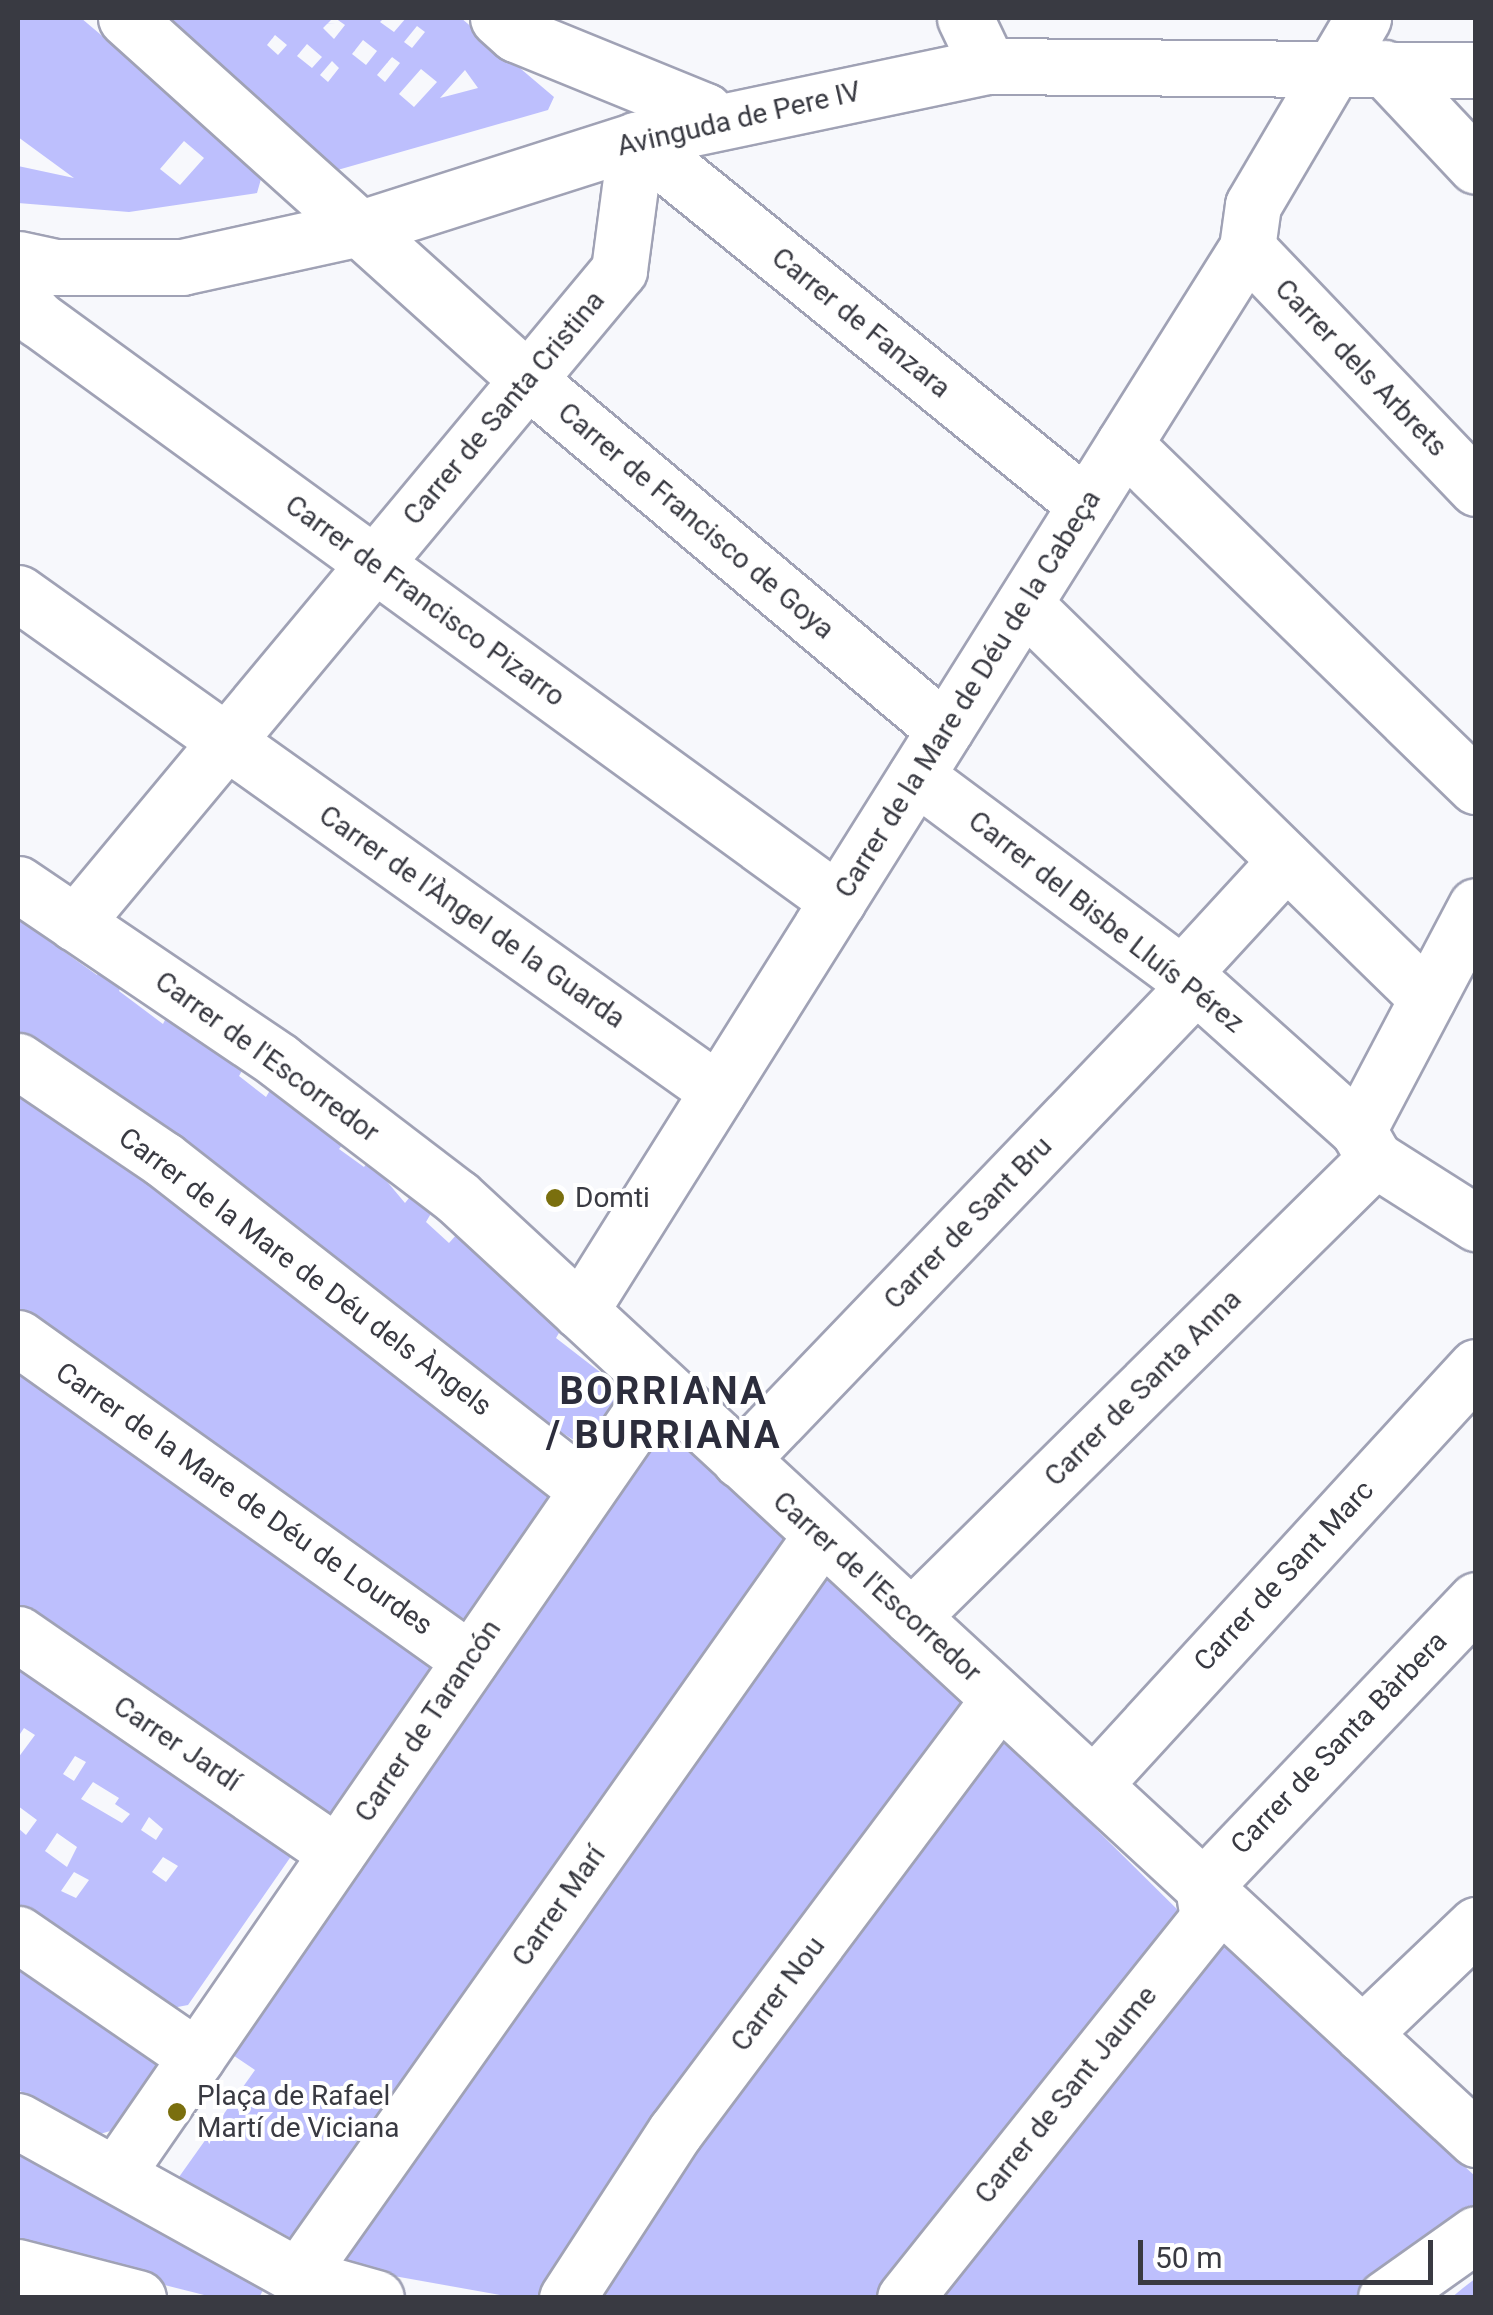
<!DOCTYPE html>
<html>
<head>
<meta charset="utf-8">
<style>
	body { margin:0 }
	#map { position:relative; width:1493px; height:2315px; overflow:hidden; background:#f7f8fc; font-family:Roboto,sans-serif }
	div>[style] { position:absolute }
	.building>* { inset:0; background:#bdbffd }
	.roads { filter:drop-shadow(2px 0 #a0a2b5) drop-shadow(-2px 0 #a0a2b5) drop-shadow(0 2px #a0a2b5) drop-shadow(0 -2px #a0a2b5) }
	.minor>* { height:55px; margin:-27.5px; padding:0 27.5px; transform-origin:27.5px; border-radius:27.5px; background:#fff }
	.dots>* { width:28px; height:28px; translate:-50% -50%; box-sizing:border-box; border:5px solid #fff; border-radius:50% }
	span { translate:-50% -50%; white-space:nowrap; text-align:center; line-height:1.15; -webkit-text-stroke:8px #fff; paint-order:stroke }
	.street-label { font-size:28px; color:#393a42 }
	.poi-label { font-size:28px; color:#393a42 }
	.left { translate:0 -50%; text-align:left }
	.district-label { font-size:38px; color:#2c2d3c; font-weight:700; letter-spacing:2.5px }
	.frame { position:absolute; inset:0; border:20px solid #393a42; pointer-events:none }
	.scale { position:absolute; left:1138px; top:2240px; width:295px; height:45px; box-sizing:border-box; border:5px solid #393a42; border-top:0; padding-left:12px; font-size:30px; line-height:35px; white-space:nowrap; color:#393a42; -webkit-text-stroke:8px #fff; paint-order:stroke }
</style>
</head>
<body>
<div id="map">
	<div class="building">
		<div style="clip-path:polygon(evenodd,18px 18px,81px 18px,263px 172px,257px 193px,129px 212px,18px 203px,18px 166px,74px 178px,18px 137px,18px 18px,184px 141px,204px 158px,180px 185px,160px 169px,184px 141px)"></div>
		<div style="clip-path:polygon(evenodd,155px 18px,333px 18px,323px 28px,334px 39px,345px 25px,335px 18px,384px 18px,380px 22px,394px 32px,406px 18px,461px 18px,554px 97px,548px 110px,334px 171px,155px 18px,417px 26px,425px 32px,412px 48px,404px 42px,417px 26px,155px 18px,275px 35px,287px 45px,278px 55px,267px 45px,275px 35px,155px 18px,363px 40px,377px 51px,366px 65px,352px 54px,363px 40px,155px 18px,307px 44px,322px 57px,312px 68px,297px 56px,307px 44px,155px 18px,392px 57px,400px 63px,385px 82px,377px 75px,392px 57px,155px 18px,332px 61px,339px 68px,328px 82px,320px 75px,332px 61px,155px 18px,421px 69px,437px 82px,414px 107px,399px 94px,421px 69px,155px 18px,465px 70px,478px 88px,440px 98px,465px 70px)"></div>
		<div style="clip-path:polygon(18px 919px,97px 975px,100px 969px,122px 984px,119px 991px,163px 1024px,168px 1014px,243px 1069px,239px 1076px,266px 1097px,272px 1087px,346px 1140px,339px 1149px,364px 1167px,369px 1160px,405px 1203px,413px 1193px,433px 1210px,426px 1222px,449px 1243px,457px 1234px,563px 1326px,556px 1338px,622px 1389px,624px 1400px,588px 1449px,510px 1400px,18px 1035px)"></div>
		<div style="clip-path:polygon(18px 1076px,553px 1495px,469px 1624px,447px 1628px,18px 1312px)"></div>
		<div style="clip-path:polygon(18px 1360px,437px 1668px,337px 1815px,320px 1817px,18px 1609px)"></div>
		<div style="clip-path:polygon(672px 1429px,791px 1540px,298px 2242px,179px 2177px,255px 2070px,221px 2047px,648px 1430px)"></div>
		<div style="clip-path:polygon(827px 1574px,973px 1706px,558px 2298px,517px 2298px,338px 2266px)"></div>
		<div style="clip-path:polygon(evenodd,18px 1658px,294px 1852px,188px 2005px,167px 2009px,18px 1907px,18px 1828px,26px 1835px,37px 1820px,18px 1806px,18px 1758px,35px 1735px,24px 1728px,18px 1737px,18px 1658px,75px 1756px,86px 1762px,74px 1781px,63px 1774px,75px 1756px,18px 1658px,93px 1782px,119px 1798px,115px 1804px,130px 1814px,122px 1823px,81px 1799px,93px 1782px,18px 1658px,149px 1817px,163px 1829px,156px 1840px,141px 1830px,149px 1817px,18px 1658px,57px 1833px,77px 1847px,67px 1867px,45px 1851px,57px 1833px,18px 1658px,163px 1857px,178px 1866px,166px 1882px,152px 1872px,163px 1857px,18px 1658px,74px 1872px,89px 1880px,76px 1898px,61px 1891px,74px 1872px)"></div>
		<div style="clip-path:polygon(1005px 1739px,1189px 1921px,889px 2298px,583px 2298px,984px 1742px)"></div>
		<div style="clip-path:polygon(1221px 1940px,1476px 2177px,1476px 2217px,1358px 2298px,919px 2298px)"></div>
		<div style="clip-path:polygon(18px 1953px,162px 2065px,117px 2129px,100px 2134px,18px 2090px)"></div>
		<div style="clip-path:polygon(18px 2137px,272px 2272px,259px 2298px,216px 2298px,18px 2248px)"></div>
		<div style="clip-path:polygon(1476px 2278px,1476px 2298px,1451px 2298px,1463px 2288px)"></div>
	</div>
	<div class="roads">
		<div class="minor">
			<div style="left:126px;top:18px;width:541px;rotate:42deg"></div>
			<div style="left:528px;top:380px;width:544px;rotate:40.01deg"></div>
			<div style="left:498px;top:18px;width:24px;rotate:42deg"></div>
			<div style="left:516px;top:34px;width:204px;rotate:22.2deg"></div>
			<div style="left:705px;top:111px;width:31px;rotate:158deg"></div>
			<div style="left:965px;top:18px;width:53px;rotate:64.4deg"></div>
			<div style="left:1384px;top:68px;width:134px;rotate:46.8deg"></div>
			<div style="left:636px;top:140px;width:579px;rotate:39.05deg"></div>
			<div style="left:1247px;top:248px;width:332px;rotate:46.3deg"></div>
			<div style="left:18px;top:259px;width:39px;rotate:12deg"></div>
			<div style="left:56px;top:267px;width:126px"></div>
			<div style="left:182px;top:267px;width:186px;rotate:-12.4deg"></div>
			<div style="left:364px;top:227px;width:286px;rotate:-17.7deg"></div>
			<div style="left:636px;top:140px;width:360px;rotate:-11.9deg"></div>
			<div style="left:988px;top:66px;width:488px;rotate:0.5deg"></div>
			<div style="left:18px;top:297px;width:30px;rotate:48deg"></div>
			<div style="left:38px;top:319px;width:989px;rotate:36.04deg"></div>
			<div style="left:1124px;top:444px;width:491px;rotate:44.2deg"></div>
			<div style="left:18px;top:593px;width:859px;rotate:35.43deg"></div>
			<div style="left:1024px;top:604px;width:564px;rotate:44.35deg"></div>
			<div style="left:916px;top:776px;width:349px;rotate:36.7deg"></div>
			<div style="left:1196px;top:985px;width:217px;rotate:41.8deg"></div>
			<div style="left:1358px;top:1130px;width:34px;rotate:60deg"></div>
			<div style="left:1375px;top:1159px;width:120px;rotate:32.4deg"></div>
			<div style="left:18px;top:884px;width:315px;rotate:34.1deg"></div>
			<div style="left:279px;top:1061px;width:224px;rotate:37.4deg"></div>
			<div style="left:457px;top:1197px;width:1388px;rotate:42.75deg"></div>
			<div style="left:75px;top:923px;width:850px;rotate:-50.2deg"></div>
			<div style="left:619px;top:270px;width:131px;rotate:-82.5deg"></div>
			<div style="left:1182px;top:974px;width:154px;rotate:-47.4deg"></div>
			<div style="left:18px;top:1061px;width:175px;rotate:34.1deg"></div>
			<div style="left:163px;top:1159px;width:538px;rotate:37.98deg"></div>
			<div style="left:1358px;top:1130px;width:253px;rotate:-62.2deg"></div>
			<div style="left:580px;top:1311px;width:1255px;rotate:-57.89deg"></div>
			<div style="left:1247px;top:248px;width:43px;rotate:-82.1deg"></div>
			<div style="left:1253px;top:205px;width:217px;rotate:-59.5deg"></div>
			<div style="left:18px;top:1338px;width:555px;rotate:35.47deg"></div>
			<div style="left:740px;top:1460px;width:658px;rotate:-46.17deg"></div>
			<div style="left:911px;top:1617px;width:652px;rotate:-44.63deg"></div>
			<div style="left:18px;top:1634px;width:387px;rotate:34.5deg"></div>
			<div style="left:1093px;top:1785px;width:567px;rotate:-47.5deg"></div>
			<div style="left:18px;top:1934px;width:217px;rotate:34.5deg"></div>
			<div style="left:1362px;top:2034px;width:158px;rotate:-43.7deg"></div>
			<div style="left:18px;top:2121px;width:320px;rotate:29deg"></div>
			<div style="left:298px;top:2276px;width:81px;rotate:15.8deg"></div>
			<div style="left:116px;top:2174px;width:958px;rotate:-55.41deg"></div>
			<div style="left:18px;top:2267px;width:124px;rotate:14.5deg"></div>
			<div style="left:298px;top:2276px;width:905px;rotate:-54.76deg"></div>
			<div style="left:567px;top:2298px;width:198px;rotate:-57deg"></div>
			<div style="left:675px;top:2132px;width:541px;rotate:-53.19deg"></div>
			<div style="left:905px;top:2298px;width:486px;rotate:-51.4deg"></div>
			<div style="left:1208px;top:1918px;width:31px;rotate:-99deg"></div>
			<div style="left:1203px;top:1887px;width:396px;rotate:-46.4deg"></div>
			<div style="left:1386px;top:2298px;width:110px;rotate:-35.4deg"></div>
		</div>
	</div>
	<div class="dots">
		<div style="left:555px;top:1198px;background:#7a6f0e"></div>
		<div style="left:177px;top:2112px;background:#7a6f0e"></div>
	</div>
	<div class="street-label">
		<span style="left:739px;top:119px;rotate:-13deg">Avinguda de Pere IV</span>
		<span style="left:861px;top:323px;rotate:39deg">Carrer de Fanzara</span>
		<span style="left:1361px;top:368px;rotate:46deg">Carrer dels Arbrets</span>
		<span style="left:504px;top:408px;rotate:-50deg">Carrer de Santa Cristina</span>
		<span style="left:696px;top:521px;rotate:40deg">Carrer de Francisco de Goya</span>
		<span style="left:425px;top:601px;rotate:36deg">Carrer de Francisco Pizarro</span>
		<span style="left:968px;top:694px;rotate:-58deg">Carrer de la Mare de Déu de la Cabeça</span>
		<span style="left:472px;top:917px;rotate:35deg">Carrer de l'Àngel de la Guarda</span>
		<span style="left:1106px;top:922px;rotate:38deg">Carrer del Bisbe Lluís Pérez</span>
		<span style="left:267px;top:1057px;rotate:36deg">Carrer de l'Escorredor</span>
		<span style="left:968px;top:1223px;rotate:-46deg">Carrer de Sant Bru</span>
		<span style="left:305px;top:1272px;rotate:37deg">Carrer de la Mare de Déu dels Àngels</span>
		<span style="left:1143px;top:1388px;rotate:-45deg">Carrer de Santa Anna</span>
		<span style="left:244px;top:1499px;rotate:35deg">Carrer de la Mare de Déu de Lourdes</span>
		<span style="left:1284px;top:1576px;rotate:-47deg">Carrer de Sant Marc</span>
		<span style="left:877px;top:1587px;rotate:42deg">Carrer de l'Escorredor</span>
		<span style="left:428px;top:1721px;rotate:-56deg">Carrer de Tarancón</span>
		<span style="left:1339px;top:1743px;rotate:-46deg">Carrer de Santa Bàrbera</span>
		<span style="left:177px;top:1744px;rotate:34deg">Carrer Jardí</span>
		<span style="left:559px;top:1906px;rotate:-55deg">Carrer Marí</span>
		<span style="left:778px;top:1994px;rotate:-53deg">Carrer Nou</span>
		<span style="left:1066px;top:2095px;rotate:-51deg">Carrer de Sant Jaume</span>
	</div>
	<div class="poi-label">
		<span class="left" style="left:575px;top:1198px">Domti</span>
		<span class="left" style="left:197px;top:2112px">Plaça de Rafael<br>Martí de Viciana</span>
	</div>
	<div class="district-label">
		<span style="left:664px;top:1414px">BORRIANA<br>/ BURRIANA</span>
	</div>
	<div class="frame"></div>
	<div class="scale">50 m</div>
</div>
</body>
</html>
